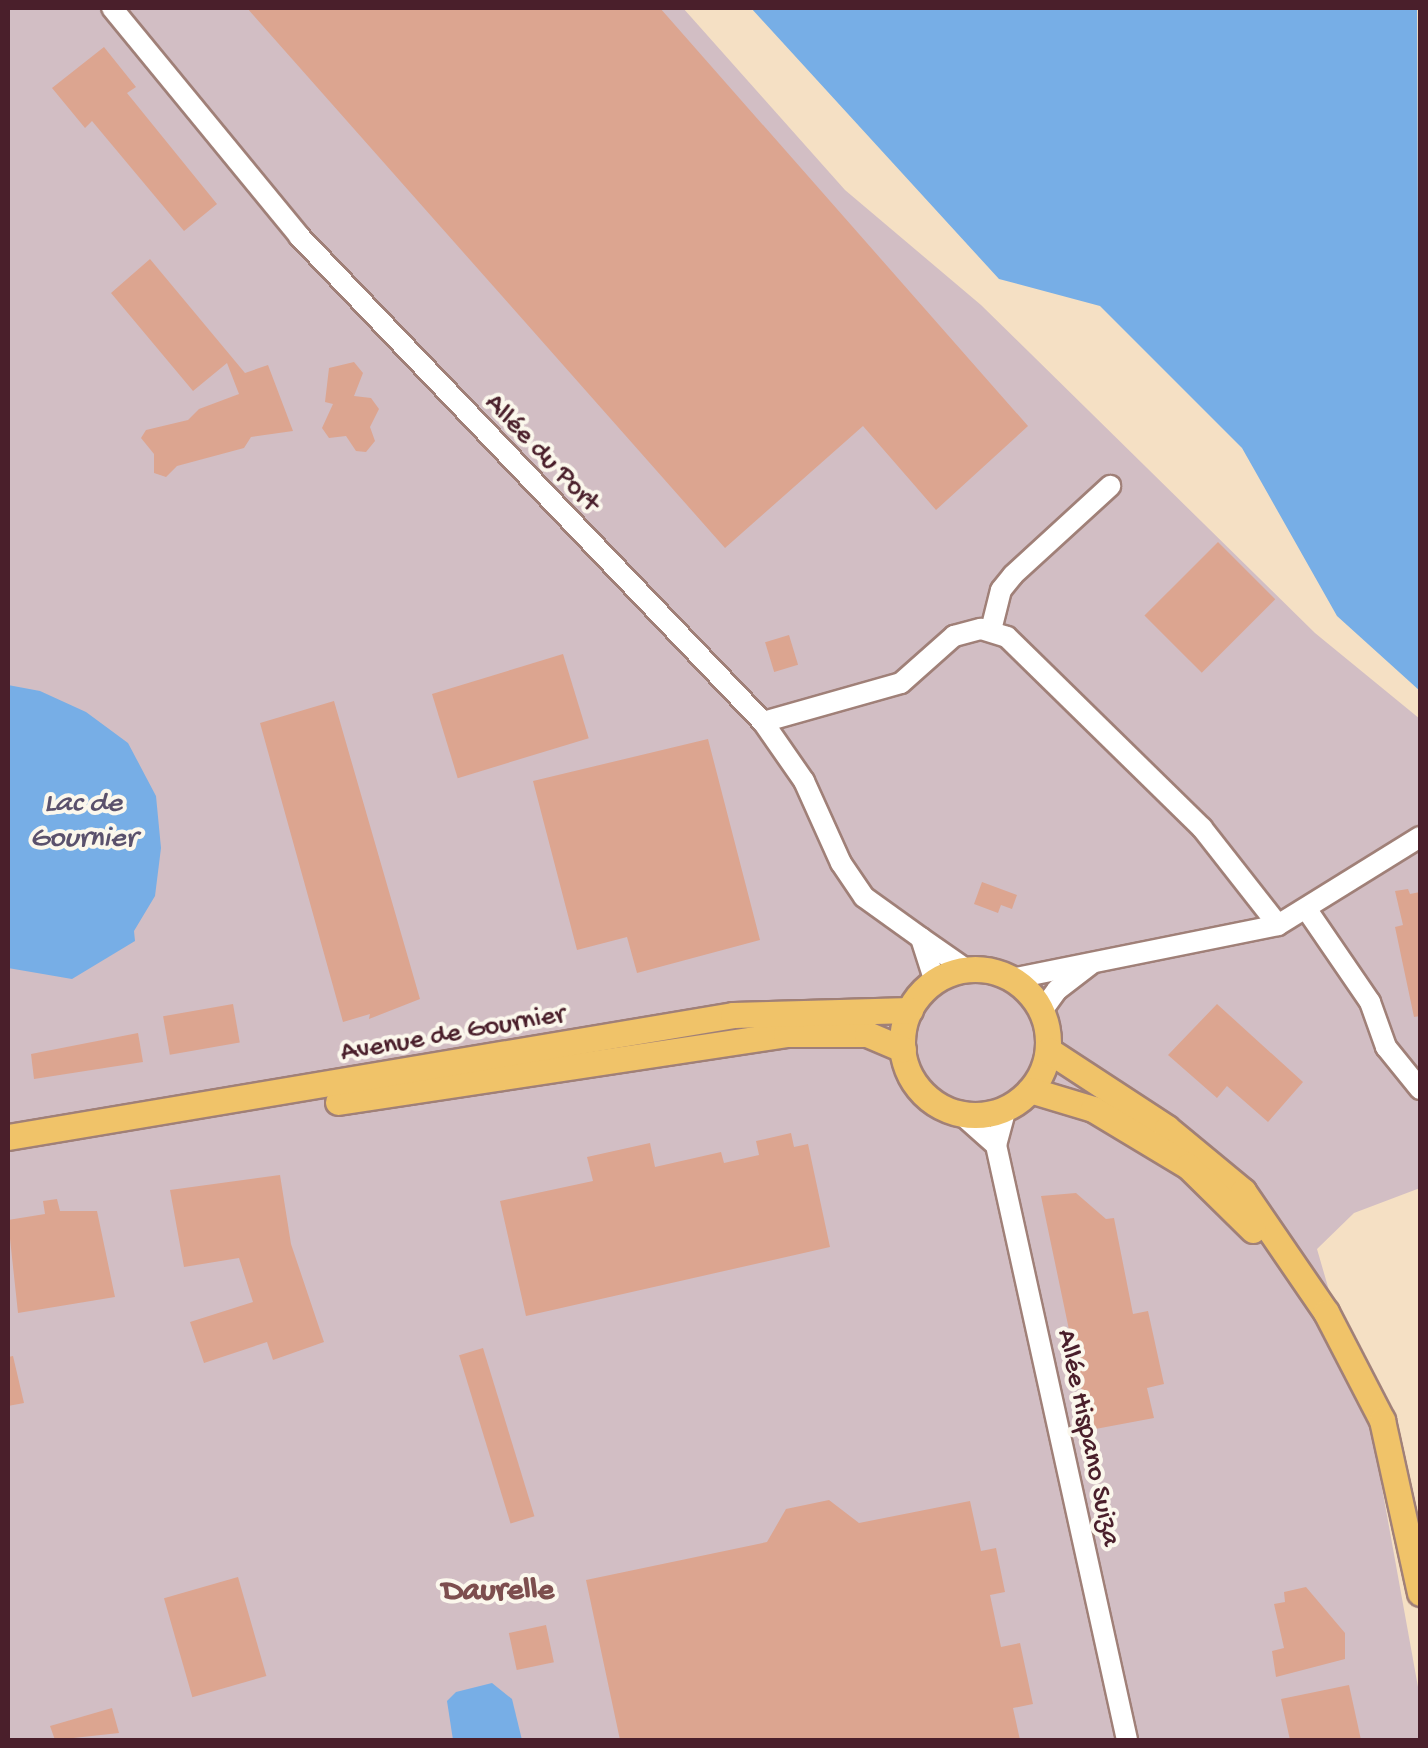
<!DOCTYPE html>
<html>
<head>
<meta charset="utf-8">
<style>
	body { margin:0 }
	#map { position:relative; width:1428px; height:1748px; overflow:hidden; background:#f5e0c4; font-family:"Gochi Hand",sans-serif }
	div>[style] { position:absolute }
	.industrial>* { inset:0; background:#d2bec4 }
	.water>* { inset:0; background:#77aee6 }
	.building>* { inset:0; background:#dca590; transform-origin:0 0 }
	.roads { filter:drop-shadow(2px 0 #a08078) drop-shadow(-2px 0 #a08078) drop-shadow(0 2px #a08078) drop-shadow(0 -2px #a08078) }
	.minor>* { height:20px; margin:-10px; padding:0 10px; transform-origin:10px; border-radius:10px; background:#fff }
	.major>* { height:25px; margin:-12.5px; padding:0 12.5px; transform-origin:12.5px; border-radius:12.5px; background:#f0c369 }
	.major>.ring { margin:-12.5px; padding:0; box-sizing:content-box; background:none; border:25px solid #f0c369; border-radius:50% }
	span { translate:-50% -50%; white-space:nowrap; text-align:center; line-height:1.15; -webkit-text-stroke:8px #fbf7ec; paint-order:stroke }
	.street-label { font-size:28px; color:#4a1f2b }
	.water-label { font-size:30px; color:#5a516c; font-style:italic }
	.quarter-label { font-size:32px; color:#7d4e4e; font-weight:700 }
	.frame { position:absolute; inset:0; border:10px solid #4a1f2b; pointer-events:none }
</style>
</head>
<body>
<div id="map">
	<div class="industrial">
		<div style="clip-path:polygon(8px 8px,683px 8px,845px 190px,981px 305px,1315px 633px,1420px 719px,1420px 1188px,1354px 1213px,1317px 1249px,1375px 1449px,1420px 1698px,1420px 1740px,8px 1740px)"></div>
	</div>
	<div class="water">
		<div style="clip-path:polygon(751px 8px,1417px 8px,1420px 691px,1337px 616px,1242px 448px,1100px 306px,999px 279px)"></div>
		<div style="clip-path:polygon(8px 685px,40px 691px,86px 712px,128px 743px,156px 796px,161px 848px,155px 896px,134px 931px,135px 941px,72px 979px,8px 968px)"></div>
		<div style="clip-path:polygon(492px 1683px,512px 1699px,522px 1740px,453px 1740px,447px 1701px,456px 1692px)"></div>
	</div>
	<div class="building">
		<div style="clip-path:polygon(247px 8px,660px 8px,1028px 426px,936px 510px,863px 426px,725px 548px)"></div>
		<div style="clip-path:polygon(104px 47px,136px 87px,127px 93px,217px 204px,184px 231px,92px 121px,85px 128px,52px 88px)"></div>
		<div style="clip-path:polygon(150px 259px,245px 373px,268px 365px,293px 431px,251px 437px,244px 448px,177px 466px,166px 477px,154px 473px,154px 454px,141px 438px,146px 430px,188px 420px,199px 409px,239px 394px,227px 363px,193px 391px,111px 293px)"></div>
		<div style="clip-path:polygon(354px 362px,363px 373px,354px 396px,371px 398px,379px 409px,370px 427px,375px 441px,366px 452px,356px 451px,346px 436px,329px 438px,322px 428px,333px 404px,325px 402px,329px 368px)"></div>
		<div style="left:1218px;top:542px;width:81px;height:104px;rotate:45deg"></div>
		<div style="left:789px;top:635px;width:31px;height:25px;rotate:73deg"></div>
		<div style="left:563px;top:654px;width:88px;height:137px;rotate:73deg"></div>
		<div style="clip-path:polygon(334px 701px,420px 999px,369px 1019px,370px 1014px,343px 1022px,260px 723px)"></div>
		<div style="clip-path:polygon(708px 739px,760px 940px,637px 973px,627px 937px,577px 950px,533px 781px)"></div>
		<div style="clip-path:polygon(982px 882px,1017px 895px,1012px 909px,1001px 905px,998px 913px,974px 904px)"></div>
		<div style="clip-path:polygon(1408px 889px,1410px 894px,1420px 892px,1420px 1016px,1414px 1017px,1395px 927px,1403px 925px,1395px 891px)"></div>
		<div style="left:233px;top:1004px;width:39px;height:71px;rotate:80deg"></div>
		<div style="clip-path:polygon(1217px 1004px,1303px 1082px,1268px 1122px,1227px 1086px,1217px 1098px,1168px 1055px)"></div>
		<div style="clip-path:polygon(138px 1033px,143px 1062px,34px 1079px,31px 1054px)"></div>
		<div style="clip-path:polygon(791px 1133px,794px 1147px,808px 1144px,830px 1247px,526px 1316px,500px 1201px,593px 1181px,587px 1157px,650px 1143px,655px 1167px,721px 1152px,724px 1163px,759px 1155px,756px 1141px)"></div>
		<div style="clip-path:polygon(280px 1175px,291px 1244px,324px 1342px,273px 1360px,267px 1342px,204px 1363px,190px 1322px,253px 1302px,239px 1258px,184px 1267px,170px 1190px)"></div>
		<div style="clip-path:polygon(1076px 1193px,1106px 1219px,1114px 1218px,1133px 1314px,1148px 1311px,1164px 1384px,1147px 1388px,1154px 1418px,1090px 1430px,1041px 1196px)"></div>
		<div style="clip-path:polygon(57px 1199px,60px 1211px,97px 1211px,115px 1297px,18px 1313px,8px 1220px,45px 1214px,43px 1201px)"></div>
		<div style="left:483px;top:1348px;width:176px;height:25px;rotate:73deg"></div>
		<div style="clip-path:polygon(13px 1356px,24px 1403px,8px 1406px,8px 1357px)"></div>
		<div style="clip-path:polygon(829px 1500px,859px 1523px,970px 1501px,981px 1551px,996px 1548px,1005px 1592px,990px 1595px,1001px 1647px,1020px 1643px,1033px 1704px,1013px 1708px,1020px 1740px,620px 1740px,586px 1580px,767px 1542px,786px 1509px)"></div>
		<div style="left:238px;top:1577px;width:103px;height:77px;rotate:74deg"></div>
		<div style="clip-path:polygon(1306px 1587px,1345px 1633px,1345px 1659px,1276px 1677px,1272px 1651px,1284px 1648px,1274px 1604px,1285px 1602px,1284px 1592px)"></div>
		<div style="left:546px;top:1625px;width:38px;height:38px;rotate:78deg"></div>
		<div style="clip-path:polygon(1349px 1685px,1361px 1740px,1290px 1740px,1281px 1699px)"></div>
		<div style="clip-path:polygon(112px 1708px,119px 1733px,55px 1740px,50px 1726px)"></div>
	</div>
	<div class="roads">
		<div class="minor">
			<div style="left:112px;top:8px;width:295px;rotate:50.6deg"></div>
			<div style="left:299px;top:236px;width:672px;rotate:46.33deg"></div>
			<div style="left:763px;top:722px;width:72px;rotate:55.2deg"></div>
			<div style="left:804px;top:781px;width:90px;rotate:65.7deg"></div>
			<div style="left:841px;top:863px;width:41px;rotate:55.9deg"></div>
			<div style="left:864px;top:897px;width:70px;rotate:35.7deg"></div>
			<div style="left:991px;top:630px;width:41px;rotate:-76deg"></div>
			<div style="left:1001px;top:590px;width:19px;rotate:-51deg"></div>
			<div style="left:1013px;top:575px;width:132px;rotate:-42.5deg"></div>
			<div style="left:763px;top:722px;width:143px;rotate:-15.8deg"></div>
			<div style="left:901px;top:683px;width:71px;rotate:-41.6deg"></div>
			<div style="left:954px;top:636px;width:28px;rotate:-15deg"></div>
			<div style="left:981px;top:629px;width:27px;rotate:17deg"></div>
			<div style="left:1007px;top:637px;width:273px;rotate:44.4deg"></div>
			<div style="left:1202px;top:828px;width:123px;rotate:51.9deg"></div>
			<div style="left:1307px;top:910px;width:112px;rotate:55.6deg"></div>
			<div style="left:1370px;top:1002px;width:48px;rotate:70.4deg"></div>
			<div style="left:1386px;top:1047px;width:54px;rotate:51deg"></div>
			<div style="left:1011px;top:979px;width:272px;rotate:-11.4deg"></div>
			<div style="left:1278px;top:925px;width:167px;rotate:-31.8deg"></div>
			<div style="left:935px;top:982px;width:46px;rotate:-107.7deg"></div>
			<div style="left:921px;top:938px;width:56px;rotate:34.8deg"></div>
			<div style="left:1041px;top:1012px;width:27px;rotate:-54deg"></div>
			<div style="left:1057px;top:990px;width:43px;rotate:-37.4deg"></div>
			<div style="left:1006px;top:1108px;width:38px;rotate:105deg"></div>
			<div style="left:996px;top:1145px;width:609px;rotate:77.58deg"></div>
			<div style="left:961px;top:1114px;width:47px;rotate:41.5deg"></div>
		</div>
		<div class="major">
			<div class="ring" style="left:902px;top:969px;width:121px;height:121px"></div>
			<div style="left:1048px;top:1050px;width:142px;rotate:33.2deg"></div>
			<div style="left:1167px;top:1128px;width:99px;rotate:39.7deg"></div>
			<div style="left:1243px;top:1191px;width:147px;rotate:55.6deg"></div>
			<div style="left:1326px;top:1312px;width:122px;rotate:62.6deg"></div>
			<div style="left:1382px;top:1420px;width:177px;rotate:77.6deg"></div>
			<div style="left:1030px;top:1090px;width:66px;rotate:16.8deg"></div>
			<div style="left:1093px;top:1109px;width:111px;rotate:31deg"></div>
			<div style="left:1188px;top:1166px;width:91px;rotate:44.6deg"></div>
			<div style="left:338px;top:1102px;width:453px;rotate:-8.6deg"></div>
			<div style="left:786px;top:1034px;width:81px"></div>
			<div style="left:867px;top:1034px;width:39px;rotate:23deg"></div>
			<div style="left:8px;top:1137px;width:735px;rotate:-9.55deg"></div>
			<div style="left:733px;top:1015px;width:177px;rotate:-1.6deg"></div>
		</div>
	</div>
	<div class="street-label">
		<span style="left:541px;top:454px;rotate:46deg">Allée du Port</span>
		<span style="left:453px;top:1035px;rotate:-10deg">Avenue de Gournier</span>
		<span style="left:1087px;top:1438px;rotate:78deg">Allée Hispano Suiza</span>
	</div>
	<div class="water-label">
		<span style="left:83px;top:822px">Lac de<br>Gournier</span>
	</div>
	<div class="quarter-label">
		<span style="left:498px;top:1592px">Daurelle</span>
	</div>
	<div class="frame"></div>
</div>
</body>
</html>
